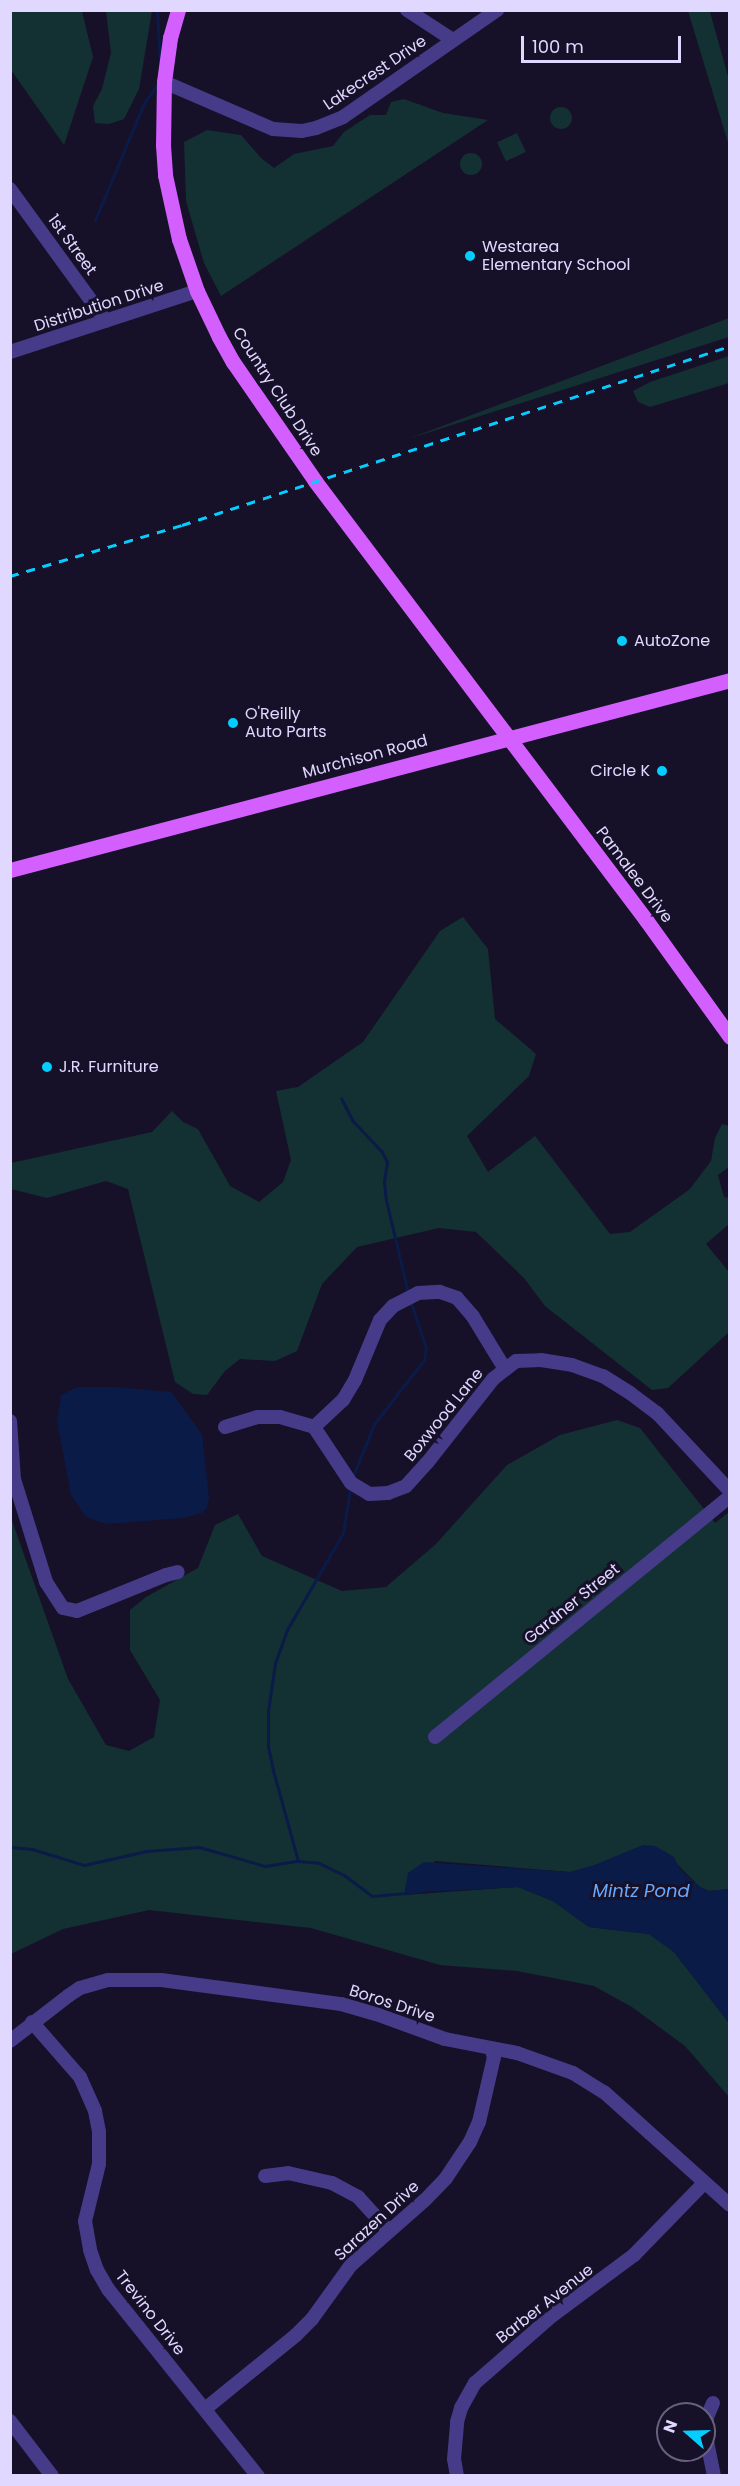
<!DOCTYPE html>
<html>
<head>
<meta charset="utf-8">
<style>
	body { margin:0 }
	#map { position:relative; width:740px; height:2486px; overflow:hidden; background:#171029; font-family:Poppins,sans-serif }
	div>[style] { position:absolute }
	.green>* { inset:0; background:#133133; transform-origin:0 0 }
	.round { border-radius:50% }
	.water>* { inset:0; background:#0a1b48 }
	.stream>* { height:3px; margin:-1.5px; padding:0 1.5px; transform-origin:1.5px; border-radius:1.5px; background:#0a1b48 }
	.minor>* { height:14px; margin:-7px; padding:0 7px; transform-origin:7px; border-radius:7px; background:#453b88 }
	.major>* { height:15px; margin:-7.5px; padding:0 7.5px; transform-origin:7.5px; border-radius:7.5px; background:#d35fff }
	.rail>* { height:3px; margin-top:-1.5px; transform-origin:0; background:repeating-linear-gradient(90deg,#04ceff 0 9px,transparent 0 17px) }
	.dots>* { width:16px; height:16px; translate:-50% -50%; box-sizing:border-box; border:3px solid #171029; border-radius:50% }
	span { translate:-50% -50%; white-space:nowrap; text-align:center; line-height:1.15; -webkit-text-stroke:6px #171029; paint-order:stroke }
	.street-label { font-size:16px; color:#e0d8ff }
	.poi-label { font-size:16px; color:#e0d8ff }
	.left { translate:0 -50%; text-align:left }
	.right { translate:-100% -50%; text-align:right }
	.water-label { font-size:18px; color:#66a9ff; font-style:italic }
	.frame { position:absolute; inset:0; border:12px solid #e0d8ff; pointer-events:none }
	.north { position:absolute; left:656px; top:2402px; width:60px; height:60px; box-sizing:border-box; background:#171029; border:2px solid #67607f; border-radius:50%; rotate:290deg; font-size:16px; font-weight:700; line-height:24px; text-align:center; color:#e0d8ff }
	.north::after { content:''; display:block; margin:auto; width:21px; height:27px; background:#04ceff; clip-path:polygon(50% 0,100% 100%,50% 72%,0 100%) }
	.scale { position:absolute; left:521px; top:36px; width:160px; height:27px; box-sizing:border-box; border:3px solid #e0d8ff; border-top:0; padding-left:8px; font-size:18px; line-height:21px; white-space:nowrap; color:#e0d8ff; -webkit-text-stroke:4px #171029; paint-order:stroke }
</style>
</head>
<body>
<div id="map">
	<div class="green">
		<div style="clip-path:polygon(10px 11px,82px 11px,93px 57px,64px 145px,11px 70px)"></div>
		<div style="clip-path:polygon(106px 11px,152px 11px,139px 89px,124px 119px,109px 124px,95px 123px,93px 106px,102px 89px,111px 53px)"></div>
		<div style="clip-path:polygon(688px 11px,710px 12px,729px 80px,729px 146px)"></div>
		<div style="clip-path:polygon(404px 99px,443px 113px,488px 120px,221px 296px,204px 263px,186px 201px,184px 142px,207px 130px,241px 135px,261px 158px,274px 168px,294px 154px,333px 146px,344px 132px,370px 115px,386px 115px,391px 102px)"></div>
		<div class="round" style="left:550px;top:107px;width:22px;height:22px"></div>
		<div style="left:517px;top:133px;width:21px;height:22px;rotate:65deg"></div>
		<div class="round" style="left:460px;top:153px;width:22px;height:22px"></div>
		<div style="clip-path:polygon(729px 318px,729px 337px,408px 439px)"></div>
		<div style="clip-path:polygon(729px 356px,729px 383px,650px 407px,638px 402px,633px 391px,650px 382px)"></div>
		<div style="clip-path:polygon(463px 917px,488px 949px,495px 1019px,536px 1054px,529px 1076px,467px 1136px,488px 1172px,535px 1136px,610px 1234px,630px 1232px,690px 1189px,711px 1161px,715px 1138px,722px 1124px,729px 1126px,729px 1167px,718px 1175px,724px 1197px,729px 1198px,729px 1224px,706px 1244px,729px 1272px,729px 1332px,668px 1388px,652px 1390px,545px 1306px,524px 1278px,476px 1232px,439px 1228px,357px 1247px,322px 1284px,297px 1351px,275px 1361px,240px 1359px,225px 1371px,207px 1395px,193px 1394px,175px 1382px,128px 1189px,106px 1181px,47px 1198px,11px 1189px,11px 1163px,152px 1132px,172px 1111px,183px 1122px,198px 1129px,230px 1186px,259px 1202px,283px 1182px,291px 1160px,276px 1091px,298px 1087px,363px 1042px,440px 931px)"></div>
		<div style="clip-path:polygon(617px 1420px,640px 1428px,715px 1523px,729px 1512px,729px 1889px,709px 1891px,700px 1887px,664px 1851px,570px 1872px,435px 1861px,404px 1895px,518px 1887px,553px 1901px,589px 1927px,649px 1934px,674px 1952px,729px 2023px,729px 2097px,685px 2046px,632px 2007px,594px 1986px,517px 1971px,440px 1965px,311px 1928px,149px 1910px,63px 1929px,11px 1954px,10px 1515px,68px 1679px,106px 1745px,129px 1751px,154px 1737px,160px 1700px,130px 1650px,130px 1610px,146px 1597px,198px 1568px,215px 1525px,238px 1514px,262px 1556px,342px 1591px,386px 1587px,436px 1544px,507px 1465px,560px 1435px)"></div>
	</div>
	<div class="water">
		<div style="clip-path:polygon(78px 1387px,115px 1387px,171px 1392px,202px 1434px,209px 1498px,207px 1508px,202px 1513px,184px 1518px,105px 1524px,85px 1516px,71px 1495px,57px 1421px,61px 1395px)"></div>
		<div style="clip-path:polygon(643px 1845px,655px 1846px,674px 1857px,680px 1869px,700px 1887px,709px 1891px,729px 1889px,729px 2023px,674px 1952px,649px 1934px,589px 1927px,553px 1901px,518px 1887px,426px 1892px,404px 1895px,408px 1873px,424px 1862px,570px 1872px,594px 1865px)"></div>
	</div>
	<div class="stream">
		<div style="left:157px;top:10px;width:53px;rotate:86.8deg"></div>
		<div style="left:95px;top:220px;width:127px;rotate:-67.3deg"></div>
		<div style="left:144px;top:103px;width:24px;rotate:-54deg"></div>
		<div style="left:341px;top:1098px;width:25px;rotate:63deg"></div>
		<div style="left:352px;top:1120px;width:44px;rotate:46.8deg"></div>
		<div style="left:382px;top:1152px;width:11px;rotate:63deg"></div>
		<div style="left:387px;top:1162px;width:20px;rotate:99deg"></div>
		<div style="left:384px;top:1182px;width:18px;rotate:84deg"></div>
		<div style="left:386px;top:1200px;width:96px;rotate:76.7deg"></div>
		<div style="left:353px;top:1476px;width:56px;rotate:-68deg"></div>
		<div style="left:374px;top:1424px;width:81px;rotate:-52deg"></div>
		<div style="left:424px;top:1360px;width:12px;rotate:-81deg"></div>
		<div style="left:426px;top:1348px;width:47px;rotate:-108.4deg"></div>
		<div style="left:10px;top:1847px;width:22px;rotate:5deg"></div>
		<div style="left:32px;top:1849px;width:54px;rotate:17.1deg"></div>
		<div style="left:84px;top:1865px;width:64px;rotate:-12.7deg"></div>
		<div style="left:146px;top:1851px;width:53px;rotate:-4.3deg"></div>
		<div style="left:199px;top:1847px;width:69px;rotate:16.1deg"></div>
		<div style="left:265px;top:1866px;width:33px;rotate:-9deg"></div>
		<div style="left:298px;top:1861px;width:21px;rotate:5deg"></div>
		<div style="left:319px;top:1863px;width:28px;rotate:26deg"></div>
		<div style="left:344px;top:1875px;width:35px;rotate:37deg"></div>
		<div style="left:372px;top:1896px;width:34px;rotate:-5deg"></div>
		<div style="left:298px;top:1861px;width:94px;rotate:-105.4deg"></div>
		<div style="left:273px;top:1770px;width:25px;rotate:-102deg"></div>
		<div style="left:268px;top:1746px;width:35px;rotate:-90deg"></div>
		<div style="left:268px;top:1711px;width:49px;rotate:-81.7deg"></div>
		<div style="left:275px;top:1663px;width:37px;rotate:-70deg"></div>
		<div style="left:288px;top:1628px;width:110px;rotate:-59.9deg"></div>
		<div style="left:343px;top:1533px;width:46px;rotate:-81.2deg"></div>
	</div>
	<div class="minor">
		<div style="left:407px;top:10px;width:55px;rotate:33.1deg"></div>
		<div style="left:164px;top:82px;width:119px;rotate:23.3deg"></div>
		<div style="left:273px;top:129px;width:29px;rotate:4deg"></div>
		<div style="left:302px;top:131px;width:14px;rotate:-12deg"></div>
		<div style="left:316px;top:128px;width:29px;rotate:-22deg"></div>
		<div style="left:343px;top:117px;width:188px;rotate:-34.8deg"></div>
		<div style="left:10px;top:189px;width:163px;rotate:54deg"></div>
		<div style="left:10px;top:352px;width:197px;rotate:-18.1deg"></div>
		<div style="left:10px;top:1421px;width:58px;rotate:86.1deg"></div>
		<div style="left:14px;top:1479px;width:108px;rotate:72.7deg"></div>
		<div style="left:46px;top:1582px;width:31px;rotate:57deg"></div>
		<div style="left:63px;top:1608px;width:14px;rotate:12deg"></div>
		<div style="left:77px;top:1611px;width:96px;rotate:-22deg"></div>
		<div style="left:166px;top:1575px;width:12px;rotate:-14deg"></div>
		<div style="left:225px;top:1427px;width:34px;rotate:-17deg"></div>
		<div style="left:258px;top:1417px;width:22px"></div>
		<div style="left:280px;top:1417px;width:35px;rotate:16deg"></div>
		<div style="left:314px;top:1427px;width:67px;rotate:56.5deg"></div>
		<div style="left:351px;top:1483px;width:21px;rotate:31deg"></div>
		<div style="left:369px;top:1494px;width:19px;rotate:-3deg"></div>
		<div style="left:388px;top:1493px;width:19px;rotate:-21deg"></div>
		<div style="left:406px;top:1486px;width:31px;rotate:-48deg"></div>
		<div style="left:427px;top:1463px;width:107px;rotate:-51.8deg"></div>
		<div style="left:493px;top:1379px;width:29px;rotate:-38deg"></div>
		<div style="left:516px;top:1361px;width:25px;rotate:-2deg"></div>
		<div style="left:541px;top:1360px;width:31px;rotate:9deg"></div>
		<div style="left:572px;top:1365px;width:33px;rotate:20deg"></div>
		<div style="left:603px;top:1376px;width:32px;rotate:32deg"></div>
		<div style="left:630px;top:1393px;width:34px;rotate:37deg"></div>
		<div style="left:657px;top:1413px;width:107px;rotate:46.9deg"></div>
		<div style="left:314px;top:1427px;width:40px;rotate:-43deg"></div>
		<div style="left:343px;top:1400px;width:23px;rotate:-59deg"></div>
		<div style="left:355px;top:1380px;width:65px;rotate:-67.4deg"></div>
		<div style="left:380px;top:1320px;width:19px;rotate:-47deg"></div>
		<div style="left:393px;top:1306px;width:28px;rotate:-27deg"></div>
		<div style="left:418px;top:1293px;width:22px;rotate:-3deg"></div>
		<div style="left:440px;top:1292px;width:18px;rotate:19deg"></div>
		<div style="left:457px;top:1298px;width:23px;rotate:49deg"></div>
		<div style="left:472px;top:1315px;width:63px;rotate:58.6deg"></div>
		<div style="left:435px;top:1737px;width:381px;rotate:-39.2deg"></div>
		<div style="left:32px;top:2022px;width:73px;rotate:48.9deg"></div>
		<div style="left:80px;top:2077px;width:37px;rotate:66deg"></div>
		<div style="left:95px;top:2111px;width:21px;rotate:79deg"></div>
		<div style="left:99px;top:2132px;width:32px;rotate:90deg"></div>
		<div style="left:99px;top:2164px;width:59px;rotate:103.8deg"></div>
		<div style="left:85px;top:2221px;width:29px;rotate:80deg"></div>
		<div style="left:90px;top:2250px;width:21px;rotate:71deg"></div>
		<div style="left:97px;top:2270px;width:22px;rotate:60deg"></div>
		<div style="left:108px;top:2289px;width:240px;rotate:51.3deg"></div>
		<div style="left:10px;top:2041px;width:73px;rotate:-37.8deg"></div>
		<div style="left:68px;top:1996px;width:14px;rotate:-34deg"></div>
		<div style="left:80px;top:1988px;width:29px;rotate:-16deg"></div>
		<div style="left:108px;top:1980px;width:53px"></div>
		<div style="left:161px;top:1980px;width:182px;rotate:7.6deg"></div>
		<div style="left:341px;top:2004px;width:36px;rotate:16deg"></div>
		<div style="left:376px;top:2014px;width:73px;rotate:19.9deg"></div>
		<div style="left:445px;top:2039px;width:73px;rotate:11deg"></div>
		<div style="left:517px;top:2053px;width:59px;rotate:19.7deg"></div>
		<div style="left:573px;top:2073px;width:36px;rotate:32deg"></div>
		<div style="left:604px;top:2092px;width:169px;rotate:41.9deg"></div>
		<div style="left:265px;top:2176px;width:23px;rotate:-7deg"></div>
		<div style="left:288px;top:2173px;width:45px;rotate:12.8deg"></div>
		<div style="left:332px;top:2183px;width:30px;rotate:28deg"></div>
		<div style="left:358px;top:2197px;width:46px;rotate:47.6deg"></div>
		<div style="left:713px;top:2403px;width:15px;rotate:113deg"></div>
		<div style="left:707px;top:2417px;width:15px;rotate:98deg"></div>
		<div style="left:705px;top:2432px;width:45px;rotate:78.4deg"></div>
		<div style="left:205px;top:2409px;width:117px;rotate:-39.1deg"></div>
		<div style="left:296px;top:2335px;width:23px;rotate:-45deg"></div>
		<div style="left:312px;top:2319px;width:67px;rotate:-54.2deg"></div>
		<div style="left:351px;top:2265px;width:98px;rotate:-41.3deg"></div>
		<div style="left:425px;top:2200px;width:30px;rotate:-46deg"></div>
		<div style="left:446px;top:2178px;width:43px;rotate:-56.3deg"></div>
		<div style="left:470px;top:2142px;width:22px;rotate:-66deg"></div>
		<div style="left:479px;top:2122px;width:67px;rotate:-77deg"></div>
		<div style="left:494px;top:2057px;width:9px;rotate:-108deg"></div>
		<div style="left:10px;top:2421px;width:69px;rotate:52.6deg"></div>
		<div style="left:457px;top:2476px;width:17px;rotate:-100deg"></div>
		<div style="left:454px;top:2459px;width:37px;rotate:-85deg"></div>
		<div style="left:457px;top:2422px;width:15px;rotate:-74deg"></div>
		<div style="left:461px;top:2408px;width:29px;rotate:-61deg"></div>
		<div style="left:475px;top:2383px;width:103px;rotate:-41.1deg"></div>
		<div style="left:553px;top:2315px;width:101px;rotate:-36.5deg"></div>
		<div style="left:634px;top:2255px;width:100px;rotate:-45.8deg"></div>
	</div>
	<div class="major">
		<div style="left:178px;top:10px;width:29px;rotate:106deg"></div>
		<div style="left:170px;top:38px;width:44px;rotate:97.8deg"></div>
		<div style="left:164px;top:82px;width:63px;rotate:90.9deg"></div>
		<div style="left:163px;top:145px;width:30px;rotate:86deg"></div>
		<div style="left:165px;top:175px;width:66px;rotate:77.7deg"></div>
		<div style="left:179px;top:239px;width:55px;rotate:70.9deg"></div>
		<div style="left:197px;top:291px;width:51px;rotate:64.4deg"></div>
		<div style="left:219px;top:337px;width:29px;rotate:61deg"></div>
		<div style="left:233px;top:362px;width:145px;rotate:55.4deg"></div>
		<div style="left:315px;top:481px;width:550px;rotate:52.98deg"></div>
		<div style="left:646px;top:920px;width:144px;rotate:54.3deg"></div>
		<div style="left:10px;top:870px;width:745px;rotate:-14.78deg"></div>
	</div>
	<div class="rail">
		<div style="left:10px;top:576px;width:179px;rotate:-16.5deg"></div>
		<div style="left:182px;top:525px;width:576px;rotate:-18.09deg"></div>
	</div>
	<div class="dots">
		<div style="left:470px;top:256px;background:#04ceff"></div>
		<div style="left:622px;top:641px;background:#04ceff"></div>
		<div style="left:233px;top:723px;background:#04ceff"></div>
		<div style="left:662px;top:771px;background:#04ceff"></div>
		<div style="left:47px;top:1067px;background:#04ceff"></div>
	</div>
	<div class="street-label">
		<span style="left:375px;top:73px;rotate:-34deg">Lakecrest Drive</span>
		<span style="left:72px;top:245px;rotate:54deg">1st Street</span>
		<span style="left:99px;top:306px;rotate:-18deg">Distribution Drive</span>
		<span style="left:277px;top:392px;rotate:57deg">Country Club Drive</span>
		<span style="left:365px;top:757px;rotate:-15deg">Murchison Road</span>
		<span style="left:634px;top:875px;rotate:53deg">Pamalee Drive</span>
		<span style="left:444px;top:1415px;rotate:-51deg">Boxwood Lane</span>
		<span style="left:572px;top:1604px;rotate:-39deg">Gardner Street</span>
		<span style="left:392px;top:2004px;rotate:18deg">Boros Drive</span>
		<span style="left:377px;top:2221px;rotate:-43deg">Sarazen Drive</span>
		<span style="left:545px;top:2304px;rotate:-38deg">Barber Avenue</span>
		<span style="left:150px;top:2313px;rotate:52deg">Trevino Drive</span>
	</div>
	<div class="poi-label">
		<span class="left" style="left:482px;top:256px">Westarea<br>Elementary School</span>
		<span class="left" style="left:634px;top:641px">AutoZone</span>
		<span class="left" style="left:245px;top:723px">O'Reilly<br>Auto Parts</span>
		<span class="right" style="left:650px;top:771px">Circle K</span>
		<span class="left" style="left:59px;top:1067px">J.R. Furniture</span>
	</div>
	<div class="water-label">
		<span style="left:641px;top:1891px">Mintz Pond</span>
	</div>
	<div class="frame"></div>
	<div class="north">N</div>
	<div class="scale">100 m</div>
</div>
</body>
</html>
